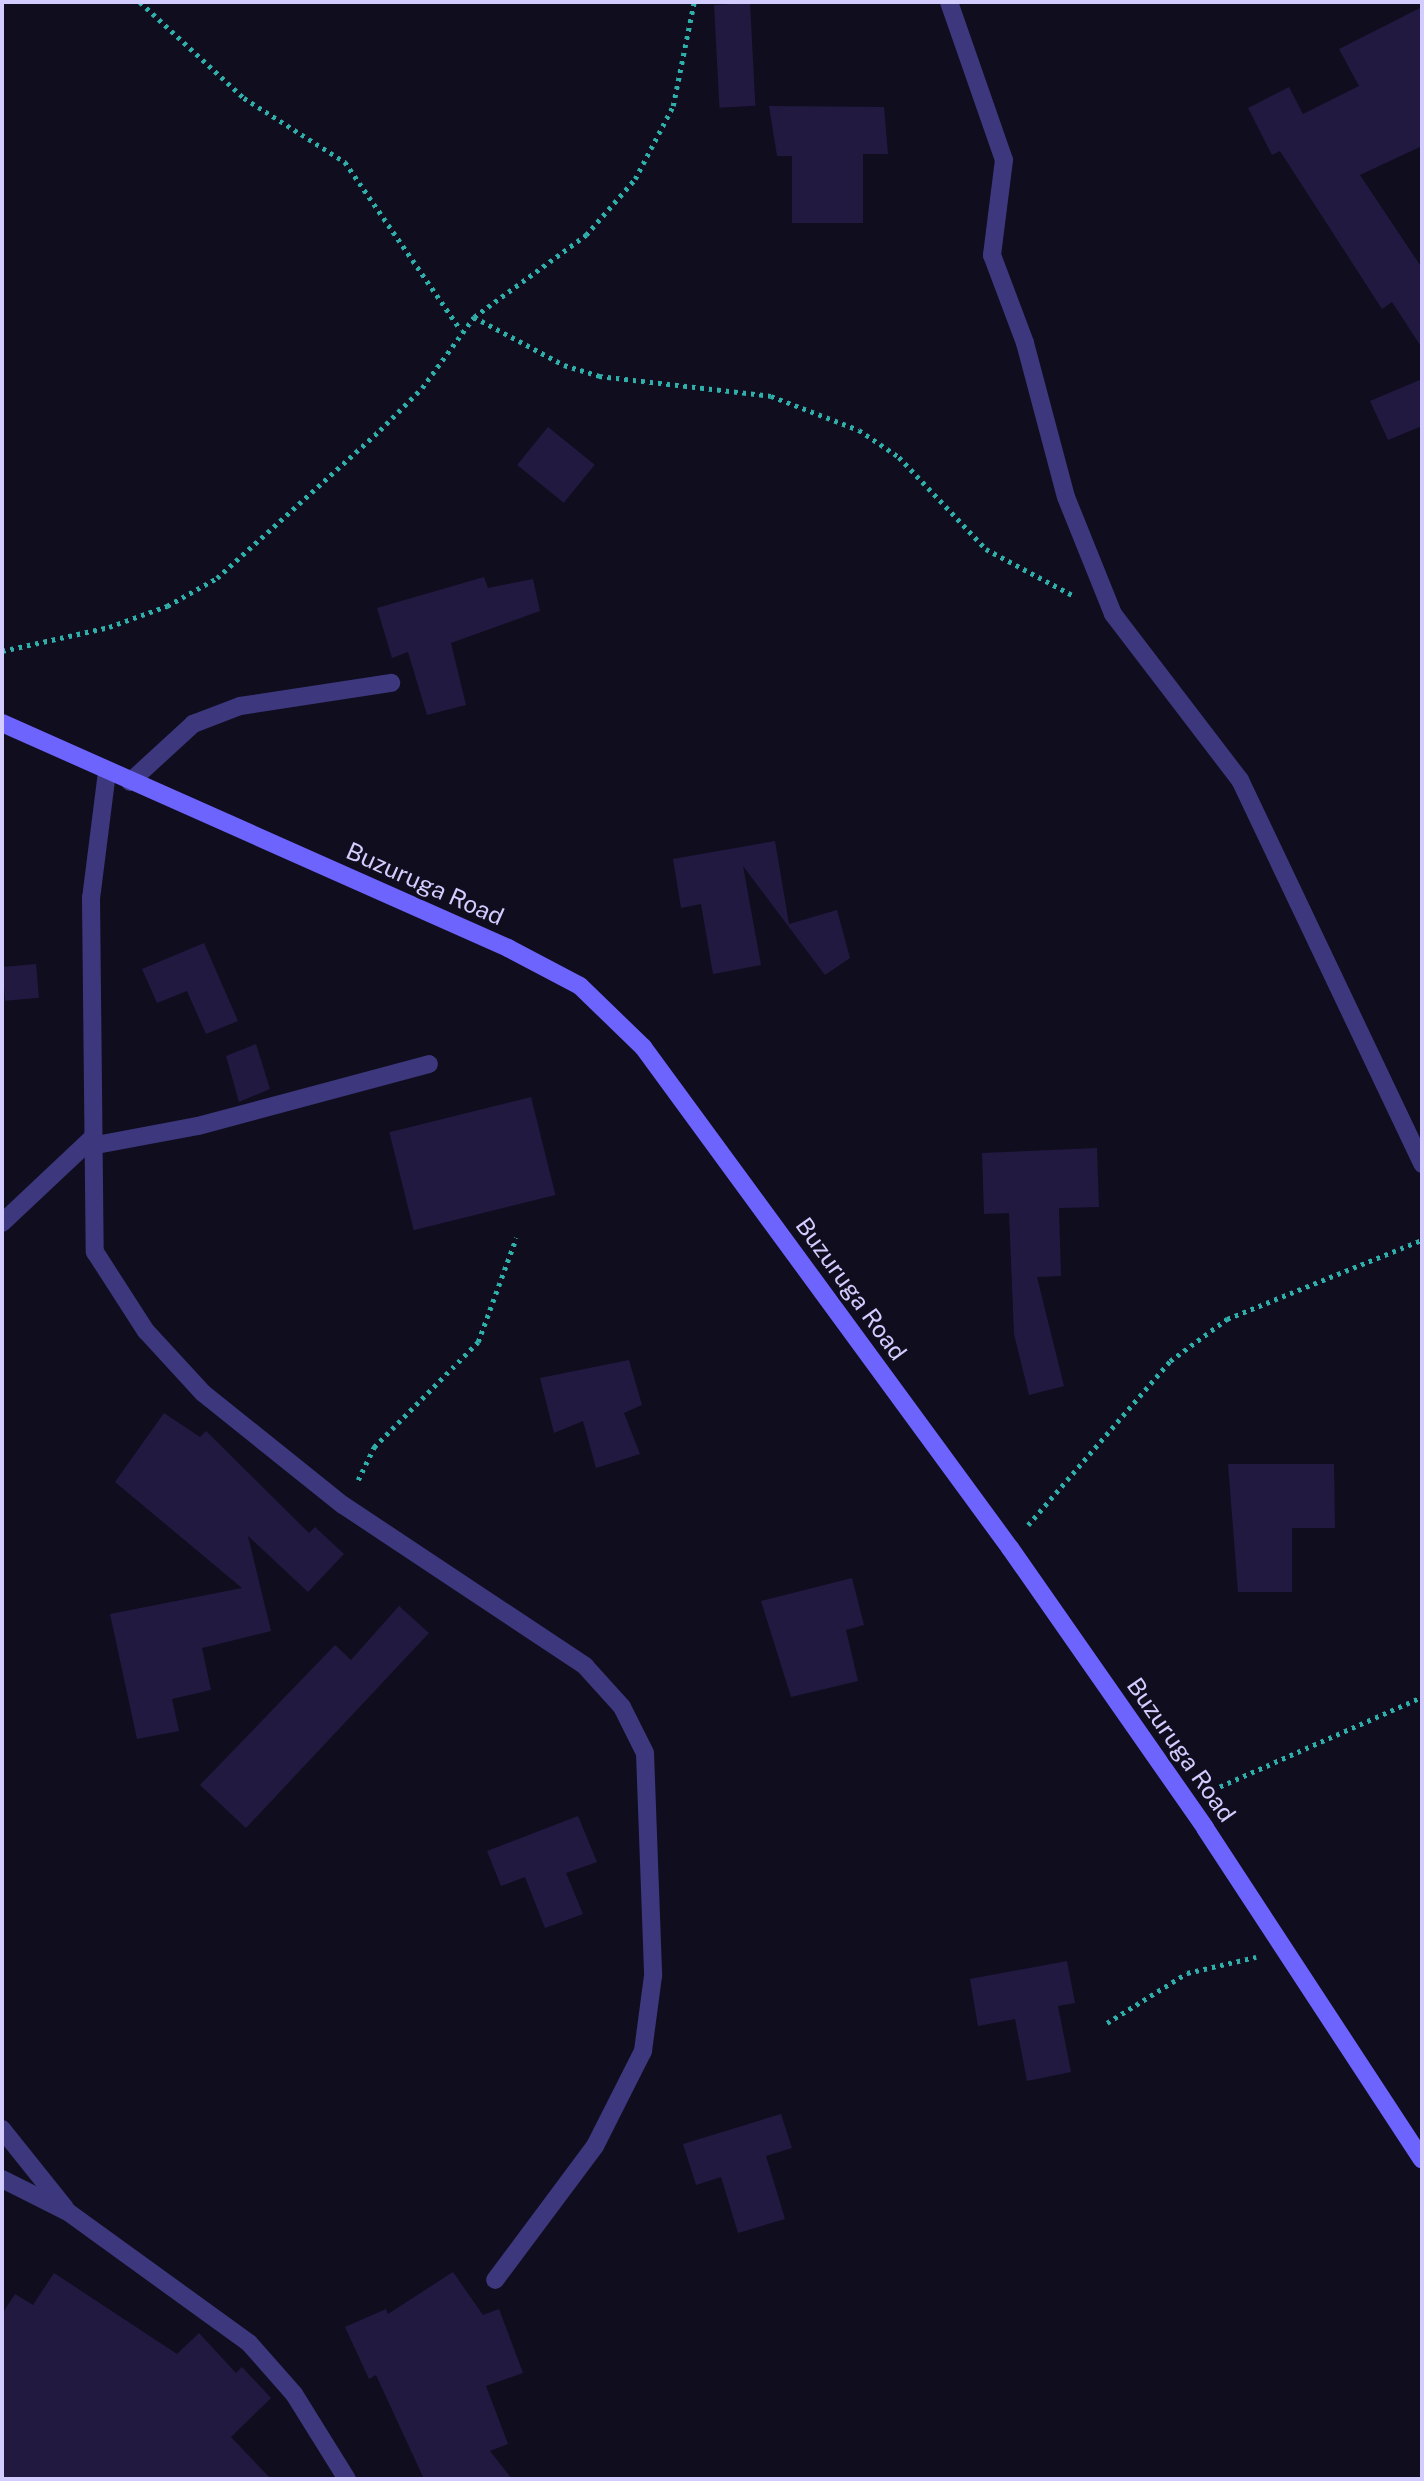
<!DOCTYPE html>
<html>
<head>
<meta charset="utf-8">
<style>
	body { margin:0 }
	#map { position:relative; width:1424px; height:2481px; overflow:hidden; background:#100d1f; font-family:"Public Sans",sans-serif }
	div>[style] { position:absolute }
	.building>* { inset:0; background:#221940; transform-origin:0 0 }
	.path>* { height:4.5px; margin-top:-2.25px; transform-origin:0; background:repeating-linear-gradient(90deg,#2fafaa 0 3.5px,transparent 0 8.5px) }
	.minor>* { height:18px; margin:-9px; padding:0 9px; transform-origin:9px; border-radius:9px; background:#3d387e }
	.secondary>* { height:18px; margin:-9px; padding:0 9px; transform-origin:9px; border-radius:9px; background:#6c64fc }
	span { translate:-50% -50%; white-space:nowrap; text-align:center; line-height:1.15; -webkit-text-stroke:7px #100d1f; paint-order:stroke }
	.street-label { font-size:24px; color:#d3ccfe }
	.frame { position:absolute; inset:0; border:4px solid #d3ccfe; pointer-events:none }
</style>
</head>
<body>
<div id="map">
	<div class="building">
		<div style="left:750px;top:3px;width:103px;height:36px;rotate:87deg"></div>
		<div style="clip-path:polygon(1422px 7px,1422px 146px,1360px 175px,1422px 268px,1422px 348px,1392px 302px,1382px 309px,1280px 151px,1272px 155px,1248px 108px,1289px 87px,1303px 114px,1359px 86px,1339px 49px)"></div>
		<div style="clip-path:polygon(769px 106px,884px 107px,888px 154px,863px 154px,863px 223px,792px 223px,792px 156px,777px 156px)"></div>
		<div style="clip-path:polygon(1422px 379px,1422px 426px,1388px 440px,1370px 401px)"></div>
		<div style="left:548px;top:427px;width:60px;height:49px;rotate:39deg"></div>
		<div style="clip-path:polygon(484px 577px,488px 588px,533px 579px,540px 611px,451px 643px,466px 705px,427px 715px,408px 652px,392px 658px,377px 608px)"></div>
		<div style="clip-path:polygon(775px 841px,789px 924px,837px 910px,850px 958px,825px 975px,743px 866px,761px 965px,713px 974px,701px 904px,681px 908px,673px 859px)"></div>
		<div style="clip-path:polygon(204px 943px,238px 1021px,206px 1034px,187px 991px,157px 1003px,142px 969px)"></div>
		<div style="left:36px;top:964px;width:34px;height:34px;rotate:85deg"></div>
		<div style="clip-path:polygon(256px 1044px,270px 1089px,239px 1102px,226px 1056px)"></div>
		<div style="left:531px;top:1097px;width:101px;height:146px;rotate:76deg"></div>
		<div style="clip-path:polygon(1097px 1148px,1099px 1207px,1059px 1208px,1061px 1276px,1037px 1277px,1064px 1386px,1029px 1395px,1014px 1334px,1009px 1213px,984px 1214px,982px 1153px)"></div>
		<div style="clip-path:polygon(629px 1360px,642px 1405px,624px 1413px,640px 1454px,596px 1468px,583px 1421px,554px 1433px,540px 1378px)"></div>
		<div style="clip-path:polygon(164px 1413px,200px 1437px,206px 1431px,309px 1533px,315px 1527px,344px 1554px,308px 1592px,248px 1536px,271px 1631px,202px 1648px,211px 1690px,172px 1699px,179px 1731px,137px 1739px,110px 1614px,242px 1588px,115px 1482px)"></div>
		<div style="clip-path:polygon(1228px 1464px,1334px 1464px,1335px 1528px,1292px 1528px,1292px 1592px,1238px 1592px)"></div>
		<div style="clip-path:polygon(852px 1578px,864px 1625px,846px 1630px,858px 1681px,791px 1697px,761px 1601px)"></div>
		<div style="clip-path:polygon(399px 1606px,429px 1633px,246px 1828px,200px 1785px,335px 1645px,351px 1660px)"></div>
		<div style="clip-path:polygon(578px 1816px,597px 1862px,566px 1873px,583px 1914px,545px 1928px,525px 1877px,501px 1886px,487px 1851px)"></div>
		<div style="clip-path:polygon(1067px 1961px,1075px 2003px,1058px 2006px,1071px 2072px,1027px 2081px,1015px 2019px,978px 2026px,970px 1979px)"></div>
		<div style="clip-path:polygon(781px 2114px,792px 2148px,766px 2156px,785px 2219px,738px 2233px,721px 2177px,696px 2185px,683px 2144px)"></div>
		<div style="clip-path:polygon(453px 2272px,483px 2315px,499px 2309px,523px 2373px,486px 2386px,508px 2444px,490px 2451px,512px 2479px,424px 2479px,376px 2375px,369px 2379px,345px 2327px,386px 2309px,388px 2314px)"></div>
		<div style="clip-path:polygon(54px 2273px,177px 2354px,199px 2333px,236px 2373px,242px 2367px,271px 2398px,231px 2437px,271px 2479px,2px 2479px,2px 2314px,15px 2294px,33px 2305px)"></div>
	</div>
	<div class="path">
		<div style="left:140px;top:2px;width:142px;rotate:42.7deg"></div>
		<div style="left:244px;top:98px;width:120px;rotate:32.4deg"></div>
		<div style="left:345px;top:162px;width:204px;rotate:55.4deg"></div>
		<div style="left:474px;top:317px;width:102px;rotate:28.1deg"></div>
		<div style="left:564px;top:365px;width:37px;rotate:17deg"></div>
		<div style="left:599px;top:376px;width:173px;rotate:6.6deg"></div>
		<div style="left:771px;top:396px;width:94px;rotate:21.1deg"></div>
		<div style="left:859px;top:430px;width:48px;rotate:34deg"></div>
		<div style="left:899px;top:457px;width:127px;rotate:46.6deg"></div>
		<div style="left:986px;top:549px;width:100px;rotate:28.1deg"></div>
		<div style="left:2px;top:651px;width:110px;rotate:-12.6deg"></div>
		<div style="left:109px;top:627px;width:62px;rotate:-19.9deg"></div>
		<div style="left:167px;top:606px;width:57px;rotate:-29.2deg"></div>
		<div style="left:217px;top:578px;width:220px;rotate:-42.2deg"></div>
		<div style="left:380px;top:430px;width:59px;rotate:-45deg"></div>
		<div style="left:422px;top:388px;width:88px;rotate:-53.8deg"></div>
		<div style="left:474px;top:317px;width:139px;rotate:-36.2deg"></div>
		<div style="left:586px;top:235px;width:74px;rotate:-48.8deg"></div>
		<div style="left:635px;top:179px;width:82px;rotate:-62.5deg"></div>
		<div style="left:673px;top:106px;width:106px;rotate:-78.6deg"></div>
		<div style="left:358px;top:1480px;width:37px;rotate:-64deg"></div>
		<div style="left:374px;top:1447px;width:148px;rotate:-45.3deg"></div>
		<div style="left:478px;top:1342px;width:111px;rotate:-69.9deg"></div>
		<div style="left:1028px;top:1525px;width:217px;rotate:-49.1deg"></div>
		<div style="left:1170px;top:1361px;width:71px;rotate:-36.4deg"></div>
		<div style="left:1227px;top:1319px;width:210px;rotate:-22.1deg"></div>
		<div style="left:1212px;top:1790px;width:230px;rotate:-23.9deg"></div>
		<div style="left:1107px;top:2023px;width:94px;rotate:-32deg"></div>
		<div style="left:1187px;top:1973px;width:71px;rotate:-13.1deg"></div>
	</div>
	<div class="minor">
		<div style="left:949px;top:2px;width:167px;rotate:70.8deg"></div>
		<div style="left:1004px;top:160px;width:96px;rotate:97.2deg"></div>
		<div style="left:992px;top:255px;width:94px;rotate:69.4deg"></div>
		<div style="left:1025px;top:343px;width:159px;rotate:75.1deg"></div>
		<div style="left:1066px;top:497px;width:126px;rotate:68.1deg"></div>
		<div style="left:1113px;top:614px;width:209px;rotate:52.6deg"></div>
		<div style="left:1240px;top:780px;width:425px;rotate:64.6deg"></div>
		<div style="left:107px;top:772px;width:127px;rotate:97.2deg"></div>
		<div style="left:91px;top:898px;width:354px;rotate:89.4deg"></div>
		<div style="left:95px;top:1252px;width:94px;rotate:57.2deg"></div>
		<div style="left:146px;top:1331px;width:84px;rotate:47.4deg"></div>
		<div style="left:203px;top:1393px;width:179px;rotate:38.7deg"></div>
		<div style="left:343px;top:1505px;width:291px;rotate:33.6deg"></div>
		<div style="left:585px;top:1666px;width:55px;rotate:47.9deg"></div>
		<div style="left:622px;top:1707px;width:51px;rotate:63.4deg"></div>
		<div style="left:645px;top:1753px;width:223px;rotate:87.9deg"></div>
		<div style="left:653px;top:1976px;width:76px;rotate:97.6deg"></div>
		<div style="left:643px;top:2051px;width:106px;rotate:116.8deg"></div>
		<div style="left:595px;top:2146px;width:167px;rotate:126.7deg"></div>
		<div style="left:130px;top:782px;width:86px;rotate:-42.6deg"></div>
		<div style="left:193px;top:724px;width:50px;rotate:-21deg"></div>
		<div style="left:240px;top:706px;width:153px;rotate:-8.7deg"></div>
		<div style="left:91px;top:1146px;width:109px;rotate:-10.6deg"></div>
		<div style="left:198px;top:1126px;width:239px;rotate:-15deg"></div>
		<div style="left:2px;top:1223px;width:122px;rotate:-43.3deg"></div>
		<div style="left:2px;top:2129px;width:101px;rotate:51.4deg"></div>
		<div style="left:2px;top:2179px;width:74px;rotate:26.6deg"></div>
		<div style="left:68px;top:2212px;width:223px;rotate:35.9deg"></div>
		<div style="left:249px;top:2343px;width:68px;rotate:48.6deg"></div>
		<div style="left:294px;top:2394px;width:100px;rotate:58.1deg"></div>
	</div>
	<div class="secondary">
		<div style="left:2px;top:723px;width:554px;rotate:23.97deg"></div>
		<div style="left:508px;top:948px;width:81px;rotate:27.8deg"></div>
		<div style="left:580px;top:986px;width:88px;rotate:44.1deg"></div>
		<div style="left:643px;top:1047px;width:621px;rotate:53.78deg"></div>
		<div style="left:1010px;top:1548px;width:341px;rotate:55.1deg"></div>
		<div style="left:1205px;top:1828px;width:396px;rotate:56.8deg"></div>
	</div>
	<div class="street-label">
		<span style="left:425px;top:884px;rotate:24deg">Buzuruga Road</span>
		<span style="left:851px;top:1289px;rotate:54deg">Buzuruga Road</span>
		<span style="left:1181px;top:1750px;rotate:55deg">Buzuruga Road</span>
	</div>
	<div class="frame"></div>
</div>
</body>
</html>
